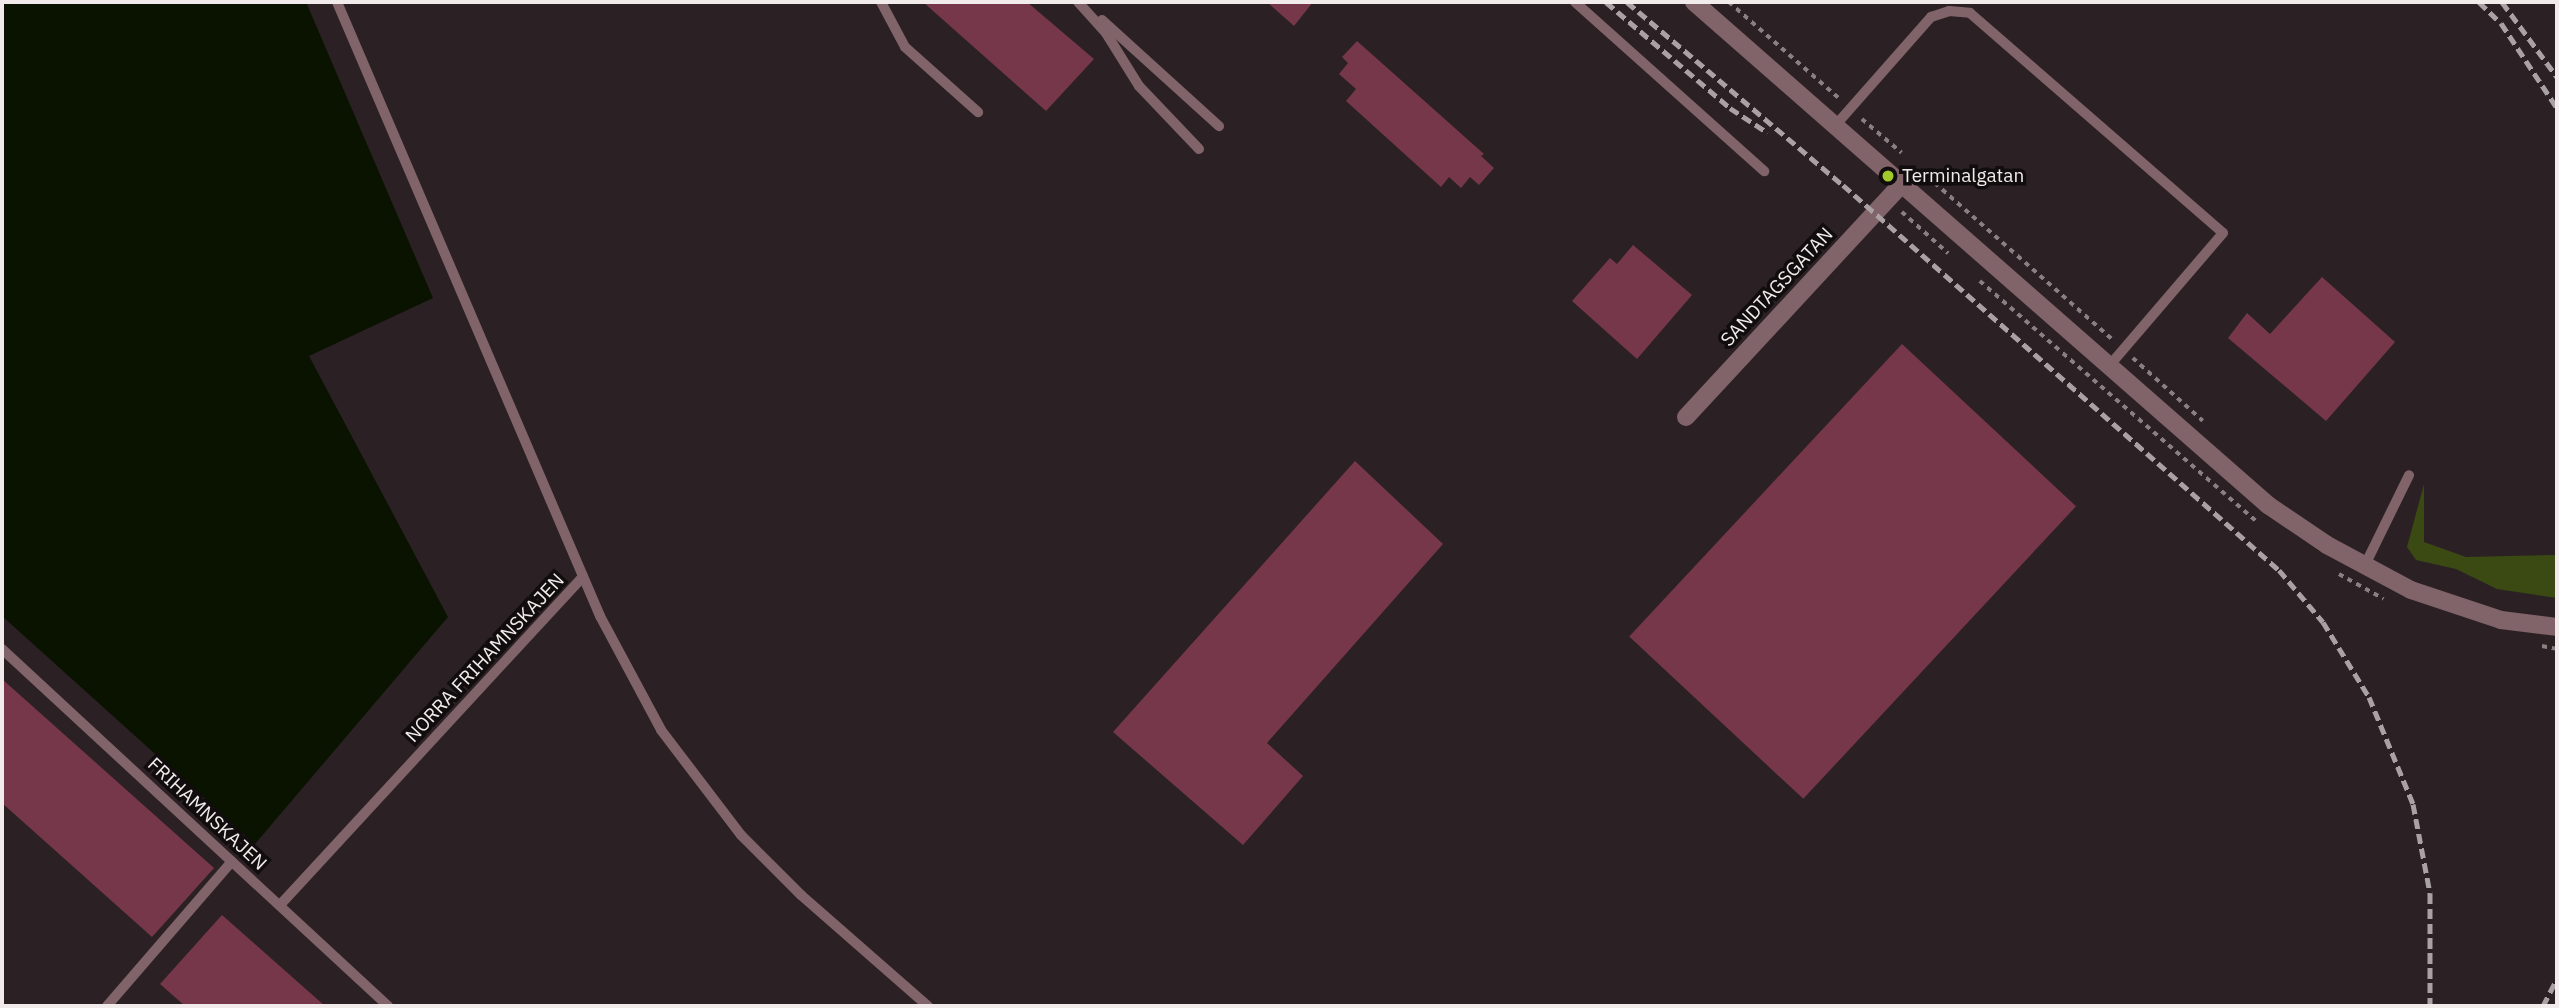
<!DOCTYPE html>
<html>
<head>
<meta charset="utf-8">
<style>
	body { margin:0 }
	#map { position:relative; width:2559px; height:1008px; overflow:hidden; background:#2b2124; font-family:"IBM Plex Sans",sans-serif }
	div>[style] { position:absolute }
	.green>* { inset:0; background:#3a4a12 }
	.water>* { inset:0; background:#0a1200 }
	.building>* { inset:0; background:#76374b; transform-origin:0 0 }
	.path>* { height:3.5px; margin-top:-1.75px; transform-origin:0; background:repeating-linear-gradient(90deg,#898082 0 5px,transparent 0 10px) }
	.lane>* { height:10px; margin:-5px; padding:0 5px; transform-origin:5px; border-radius:5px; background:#81636a }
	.street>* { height:18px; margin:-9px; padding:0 9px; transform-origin:9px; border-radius:9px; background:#81636a }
	.rail>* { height:5px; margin-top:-2.5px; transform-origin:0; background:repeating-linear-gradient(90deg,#a9a1a3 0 10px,transparent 0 15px) }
	.dots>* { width:19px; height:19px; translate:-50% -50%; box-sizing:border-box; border:4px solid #110c0d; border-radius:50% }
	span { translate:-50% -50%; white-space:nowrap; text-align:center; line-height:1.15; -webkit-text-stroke:7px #110c0d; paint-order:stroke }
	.poi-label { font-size:19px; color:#f2ebec }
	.left { translate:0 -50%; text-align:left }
	.street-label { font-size:19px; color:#f2ebec }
	.frame { position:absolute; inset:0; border:4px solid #f2ebec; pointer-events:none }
</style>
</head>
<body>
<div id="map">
	<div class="green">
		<div style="clip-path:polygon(2424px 484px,2424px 542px,2466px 557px,2557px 555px,2557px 598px,2497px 589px,2456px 569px,2416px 560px,2407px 547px)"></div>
	</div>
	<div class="water">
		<div style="clip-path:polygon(2px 2px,306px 2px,433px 298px,309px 356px,448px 617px,255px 844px,2px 616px)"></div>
	</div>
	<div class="building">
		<div style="clip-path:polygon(923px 2px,1027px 2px,1094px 59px,1046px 111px)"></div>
		<div style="clip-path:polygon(1267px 2px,1313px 2px,1294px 26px)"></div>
		<div style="clip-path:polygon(1357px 41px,1484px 154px,1481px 156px,1494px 168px,1479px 185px,1470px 177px,1461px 188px,1449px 177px,1441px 187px,1346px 101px,1356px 89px,1339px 74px,1348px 63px,1342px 57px)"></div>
		<div style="clip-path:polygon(1633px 245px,1692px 295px,1637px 359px,1572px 301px,1610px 258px,1617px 264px)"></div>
		<div style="clip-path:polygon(2322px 277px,2395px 342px,2326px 421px,2228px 338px,2247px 313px,2270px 334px)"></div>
		<div style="left:1902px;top:344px;width:238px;height:400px;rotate:43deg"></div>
		<div style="clip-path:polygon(1355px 461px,1443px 544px,1267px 743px,1303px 776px,1243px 845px,1113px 732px)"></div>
		<div style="clip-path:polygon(2px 679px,214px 868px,152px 937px,2px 803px)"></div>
		<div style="clip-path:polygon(222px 915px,325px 1006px,185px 1006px,160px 984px)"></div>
	</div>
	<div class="path">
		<div style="left:1729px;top:2px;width:149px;rotate:41.2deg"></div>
		<div style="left:1862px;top:119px;width:52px;rotate:40.4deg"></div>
		<div style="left:1935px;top:183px;width:236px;rotate:41.4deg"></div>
		<div style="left:1902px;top:212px;width:62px;rotate:41.7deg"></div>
		<div style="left:1980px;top:281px;width:366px;rotate:41deg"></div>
		<div style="left:2133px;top:358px;width:94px;rotate:42deg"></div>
		<div style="left:2339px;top:574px;width:51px;rotate:29.1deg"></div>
		<div style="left:2542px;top:646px;width:15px;rotate:11deg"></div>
	</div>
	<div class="lane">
		<div style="left:337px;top:2px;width:668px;rotate:66.81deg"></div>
		<div style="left:600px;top:616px;width:129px;rotate:61.8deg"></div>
		<div style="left:661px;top:730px;width:132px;rotate:52.7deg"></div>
		<div style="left:741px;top:835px;width:85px;rotate:45deg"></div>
		<div style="left:801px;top:895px;width:169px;rotate:41.2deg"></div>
		<div style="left:881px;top:2px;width:51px;rotate:61.9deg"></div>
		<div style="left:905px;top:47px;width:98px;rotate:41.7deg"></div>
		<div style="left:1078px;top:2px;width:42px;rotate:47.9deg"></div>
		<div style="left:1106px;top:33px;width:62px;rotate:58.1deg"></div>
		<div style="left:1139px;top:86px;width:87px;rotate:46.4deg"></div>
		<div style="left:1575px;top:2px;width:254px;rotate:41.8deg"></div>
		<div style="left:1102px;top:20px;width:158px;rotate:42.2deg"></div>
		<div style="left:1834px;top:127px;width:147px;rotate:-48.6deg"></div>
		<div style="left:1931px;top:17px;width:19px;rotate:-18deg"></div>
		<div style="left:1949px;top:11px;width:21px;rotate:5deg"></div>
		<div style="left:1970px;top:13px;width:335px;rotate:41deg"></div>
		<div style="left:2223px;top:233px;width:177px;rotate:130.6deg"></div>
		<div style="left:2365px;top:565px;width:100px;rotate:-63.9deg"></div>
		<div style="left:2px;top:649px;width:526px;rotate:42.76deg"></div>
		<div style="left:280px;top:905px;width:447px;rotate:-47.3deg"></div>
		<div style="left:107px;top:1006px;width:191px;rotate:-49.2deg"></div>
	</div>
	<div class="street">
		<div style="left:1694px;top:2px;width:763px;rotate:41.23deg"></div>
		<div style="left:2268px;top:505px;width:71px;rotate:34.1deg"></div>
		<div style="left:2327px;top:545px;width:95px;rotate:28.2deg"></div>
		<div style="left:2411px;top:590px;width:95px;rotate:18.4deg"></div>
		<div style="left:2501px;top:620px;width:56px;rotate:7.1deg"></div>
		<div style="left:1686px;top:417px;width:315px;rotate:-47.2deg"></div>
	</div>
	<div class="rail">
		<div style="left:1606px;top:2px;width:163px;rotate:40.5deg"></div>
		<div style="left:1730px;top:108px;width:45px;rotate:33.3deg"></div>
		<div style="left:1627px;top:2px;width:283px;rotate:40.3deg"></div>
		<div style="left:1843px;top:185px;width:582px;rotate:41.45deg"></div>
		<div style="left:2279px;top:570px;width:68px;rotate:49.8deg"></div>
		<div style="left:2323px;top:622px;width:88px;rotate:58.5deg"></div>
		<div style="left:2369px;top:697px;width:116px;rotate:67.6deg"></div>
		<div style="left:2413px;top:804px;width:91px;rotate:79.2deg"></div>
		<div style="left:2430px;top:893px;width:113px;rotate:90deg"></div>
		<div style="left:2479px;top:2px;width:30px;rotate:44deg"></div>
		<div style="left:2501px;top:23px;width:102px;rotate:56.6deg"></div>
		<div style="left:2502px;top:2px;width:93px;rotate:53.7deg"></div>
		<div style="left:2543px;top:1006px;width:30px;rotate:-63deg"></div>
	</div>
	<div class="dots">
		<div style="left:1888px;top:176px;background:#a1c92a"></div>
	</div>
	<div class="poi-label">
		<span class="left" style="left:1902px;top:176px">Terminalgatan</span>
	</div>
	<div class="street-label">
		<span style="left:1777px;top:287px;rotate:-47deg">SANDTAGSGATAN</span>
		<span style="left:485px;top:658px;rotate:-47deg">NORRA FRIHAMNSKAJEN</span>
		<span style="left:207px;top:814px;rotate:43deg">FRIHAMNSKAJEN</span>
	</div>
	<div class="frame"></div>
</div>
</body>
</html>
